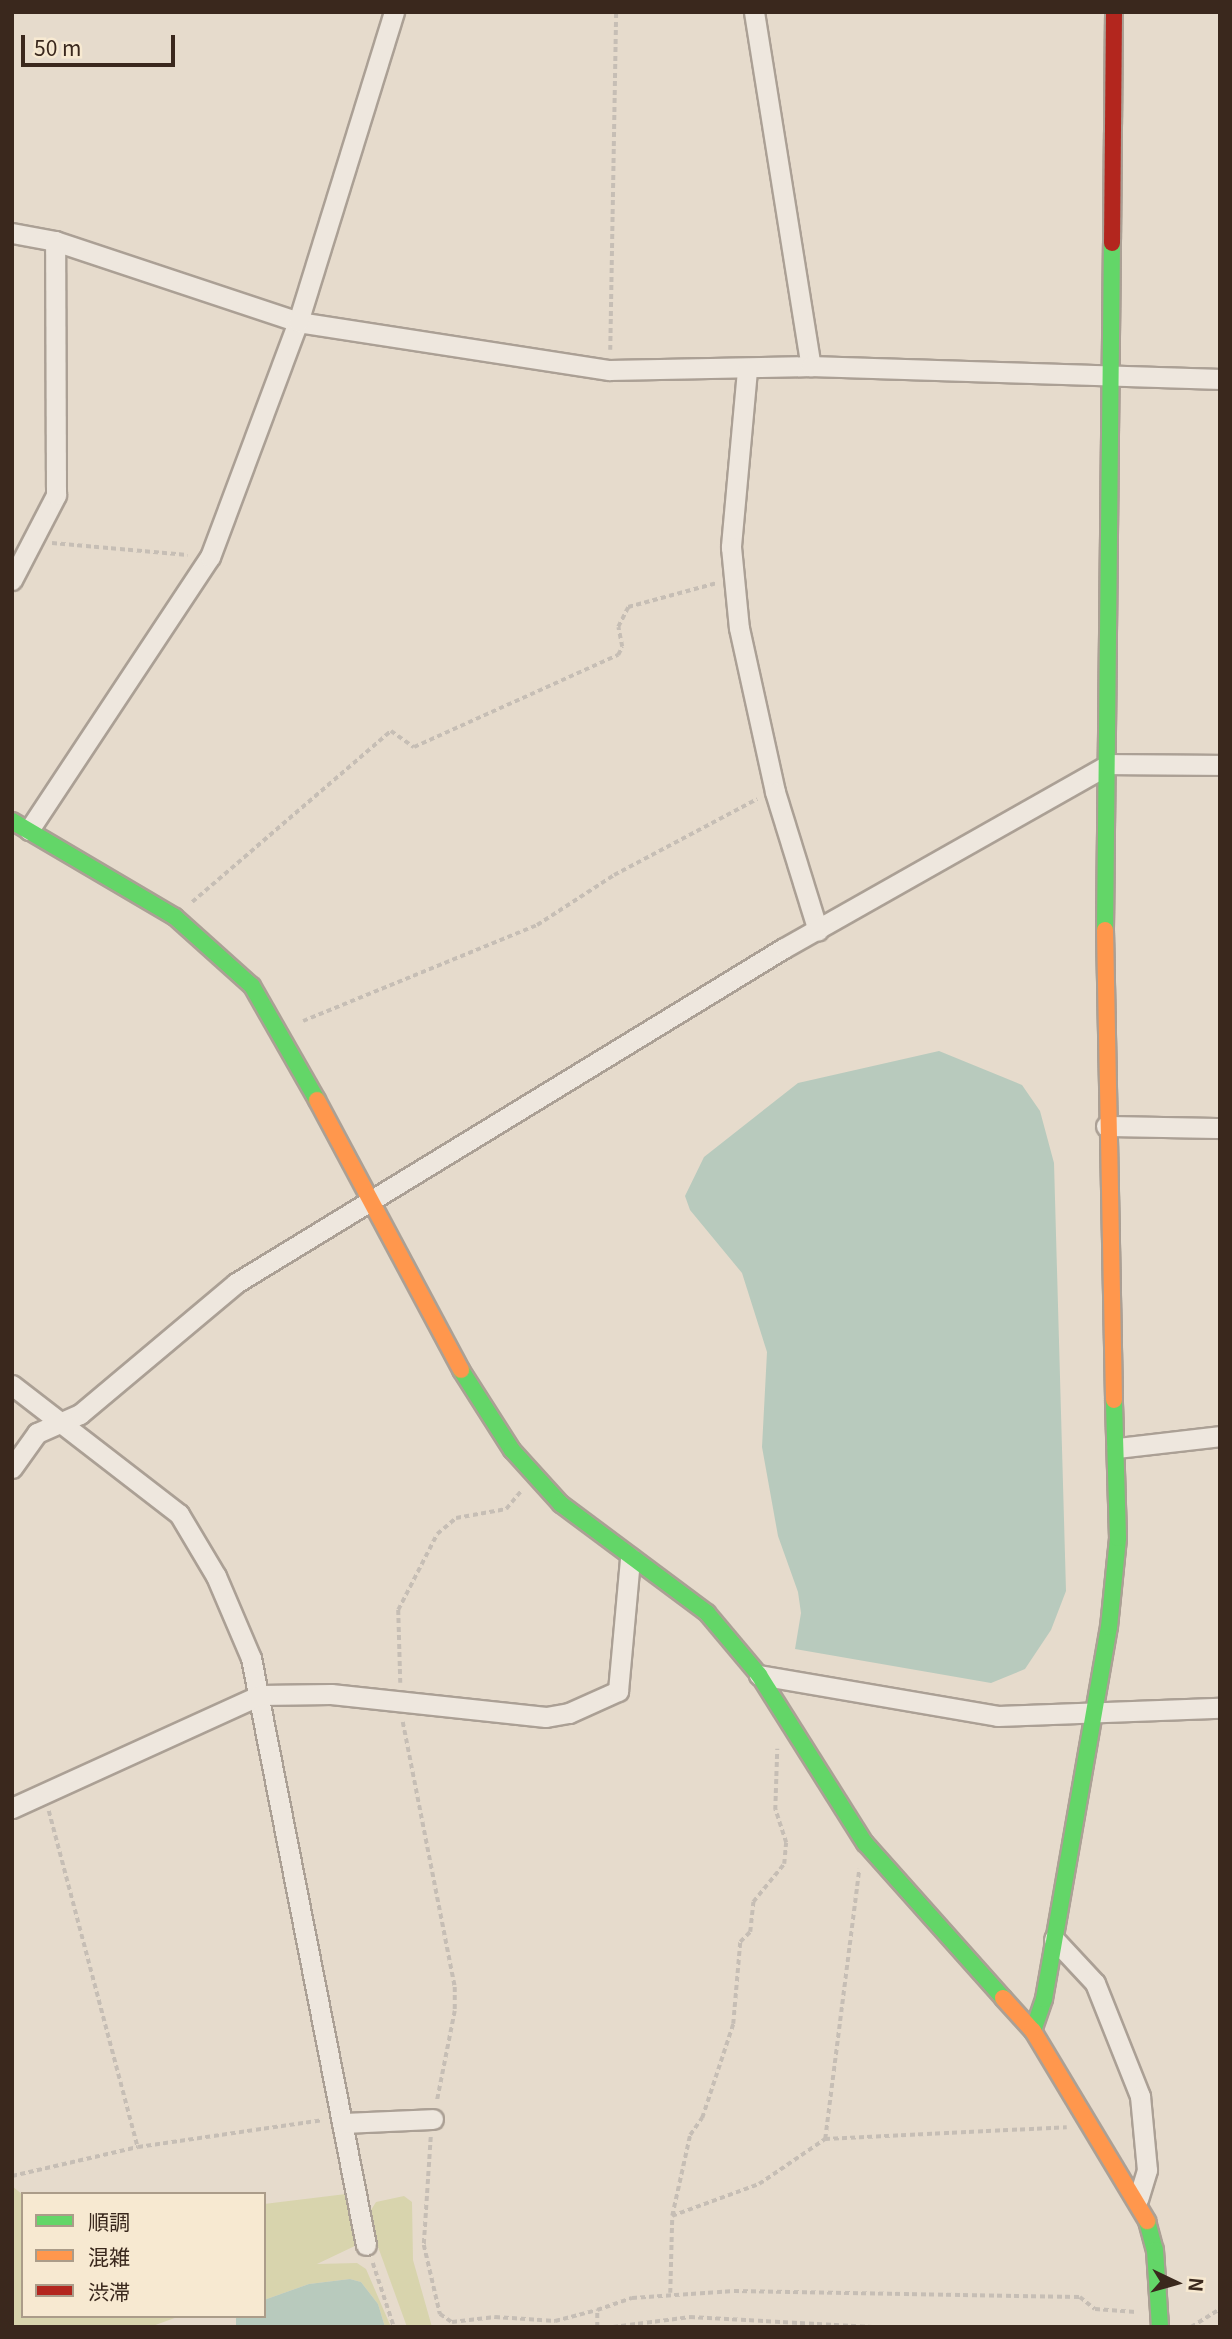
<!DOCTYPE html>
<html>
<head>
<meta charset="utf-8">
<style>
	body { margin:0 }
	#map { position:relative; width:1232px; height:2339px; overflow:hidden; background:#e6dbcc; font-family:Georgia,"Noto Sans JP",serif }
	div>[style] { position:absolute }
	.green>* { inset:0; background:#d8d4ad }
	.water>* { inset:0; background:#b8cabd }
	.path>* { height:3.5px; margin-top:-1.75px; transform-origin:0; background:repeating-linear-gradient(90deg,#c6beb5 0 5px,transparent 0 8.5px) }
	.roads { filter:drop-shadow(2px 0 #aba095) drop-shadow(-2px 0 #aba095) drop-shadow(0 2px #aba095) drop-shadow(0 -2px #aba095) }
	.street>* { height:19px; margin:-9.5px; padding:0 9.5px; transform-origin:9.5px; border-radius:9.5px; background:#eee7de }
	.fast>* { height:16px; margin:-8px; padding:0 8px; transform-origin:8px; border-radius:8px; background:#63d668 }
	.slow>* { height:16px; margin:-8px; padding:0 8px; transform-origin:8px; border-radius:8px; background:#ff974d }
	.jam>* { height:16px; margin:-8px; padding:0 8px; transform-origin:8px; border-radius:8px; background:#b3261e }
	span { translate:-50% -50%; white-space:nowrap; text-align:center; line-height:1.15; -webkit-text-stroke:5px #f7e9d1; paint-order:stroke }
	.frame { position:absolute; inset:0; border:14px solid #3a281d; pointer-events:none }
	.legend { position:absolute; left:21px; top:2192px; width:245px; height:126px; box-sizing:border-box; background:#f7e9d1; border:2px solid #ab9c89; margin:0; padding:9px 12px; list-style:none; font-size:21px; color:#3a281d }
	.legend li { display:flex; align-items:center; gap:14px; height:35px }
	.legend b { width:35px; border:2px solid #ab9c89 }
	.north { position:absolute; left:1141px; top:2248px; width:70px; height:70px; -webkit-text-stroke:5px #f7e9d1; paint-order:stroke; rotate:95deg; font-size:19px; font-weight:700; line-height:28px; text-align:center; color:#3a281d }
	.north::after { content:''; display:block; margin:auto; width:24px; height:32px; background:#3a281d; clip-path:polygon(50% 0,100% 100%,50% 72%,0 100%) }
	.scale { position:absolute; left:21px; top:35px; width:154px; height:32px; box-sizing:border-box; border:4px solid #3a281d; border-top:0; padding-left:9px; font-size:21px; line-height:24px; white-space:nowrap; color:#3a281d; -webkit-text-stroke:5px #f7e9d1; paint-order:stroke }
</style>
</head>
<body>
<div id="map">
	<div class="green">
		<div style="clip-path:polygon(12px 2186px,23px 2195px,23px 2316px,180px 2316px,150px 2327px,12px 2327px)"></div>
		<div style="clip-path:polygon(346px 2194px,359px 2244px,317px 2264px,357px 2263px,366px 2269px,391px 2327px,385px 2327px,378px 2304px,361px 2282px,350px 2279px,309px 2284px,264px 2300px,264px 2204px)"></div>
		<div style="clip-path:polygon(404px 2196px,412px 2202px,413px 2260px,432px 2327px,407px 2327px,377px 2244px,371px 2210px,376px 2202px)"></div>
	</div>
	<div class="water">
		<div style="clip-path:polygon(939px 1051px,1022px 1085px,1040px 1111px,1054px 1163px,1066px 1591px,1051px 1630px,1025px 1669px,991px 1683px,795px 1649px,801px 1613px,798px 1592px,778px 1536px,762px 1447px,767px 1352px,742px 1273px,690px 1210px,685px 1196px,704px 1157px,798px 1083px)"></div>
		<div style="clip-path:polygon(350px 2279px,361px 2282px,378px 2304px,385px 2327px,236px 2327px,236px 2316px,264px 2316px,264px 2300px,309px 2284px)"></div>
	</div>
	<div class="path">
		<div style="left:610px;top:350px;width:338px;rotate:-89deg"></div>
		<div style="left:52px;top:543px;width:136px;rotate:5.1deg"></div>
		<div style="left:192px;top:902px;width:262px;rotate:-40.7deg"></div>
		<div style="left:391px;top:731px;width:28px;rotate:35deg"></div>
		<div style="left:414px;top:747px;width:224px;rotate:-24.3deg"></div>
		<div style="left:618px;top:655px;width:9px;rotate:-63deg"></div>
		<div style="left:622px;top:647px;width:20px;rotate:-101deg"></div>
		<div style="left:618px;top:627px;width:22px;rotate:-63deg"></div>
		<div style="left:628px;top:607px;width:92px;rotate:-15.1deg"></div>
		<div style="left:303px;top:1021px;width:253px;rotate:-22.3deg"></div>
		<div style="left:537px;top:925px;width:92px;rotate:-33deg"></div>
		<div style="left:614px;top:875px;width:162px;rotate:-28deg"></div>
		<div style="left:400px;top:1683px;width:73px;rotate:-91.6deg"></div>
		<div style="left:398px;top:1610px;width:85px;rotate:-62.8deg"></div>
		<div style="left:437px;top:1534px;width:25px;rotate:-40deg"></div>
		<div style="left:456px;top:1518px;width:51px;rotate:-10.2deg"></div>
		<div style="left:506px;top:1509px;width:23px;rotate:-50deg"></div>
		<div style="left:403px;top:1722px;width:270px;rotate:78.9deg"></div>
		<div style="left:455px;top:1987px;width:24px;rotate:90deg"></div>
		<div style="left:455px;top:2011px;width:93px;rotate:101.2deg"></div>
		<div style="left:49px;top:1811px;width:348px;rotate:75.2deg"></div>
		<div style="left:431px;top:2137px;width:108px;rotate:93.7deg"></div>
		<div style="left:424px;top:2245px;width:71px;rotate:76.9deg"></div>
		<div style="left:440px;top:2314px;width:14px;rotate:34deg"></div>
		<div style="left:452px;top:2322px;width:43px;rotate:-6.6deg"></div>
		<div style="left:495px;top:2317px;width:60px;rotate:3.8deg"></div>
		<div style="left:555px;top:2321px;width:43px;rotate:-14.7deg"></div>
		<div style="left:825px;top:2139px;width:272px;rotate:-82.8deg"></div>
		<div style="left:12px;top:2176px;width:129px;rotate:-13deg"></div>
		<div style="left:138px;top:2147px;width:186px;rotate:-8.3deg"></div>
		<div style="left:672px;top:2216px;width:83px;rotate:-77.5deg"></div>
		<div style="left:690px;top:2135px;width:21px;rotate:-55deg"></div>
		<div style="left:702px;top:2118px;width:99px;rotate:-71.7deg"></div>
		<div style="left:733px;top:2024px;width:82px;rotate:-85.1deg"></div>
		<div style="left:740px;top:1942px;width:14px;rotate:-45deg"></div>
		<div style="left:750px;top:1932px;width:30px;rotate:-84deg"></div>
		<div style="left:753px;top:1902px;width:49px;rotate:-50.8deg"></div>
		<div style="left:784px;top:1864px;width:21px;rotate:-85deg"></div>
		<div style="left:786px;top:1843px;width:35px;rotate:-108deg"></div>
		<div style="left:775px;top:1810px;width:61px;rotate:-88.1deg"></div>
		<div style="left:373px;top:2263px;width:67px;rotate:71.8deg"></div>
		<div style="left:670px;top:2293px;width:77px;rotate:-88.5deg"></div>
		<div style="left:672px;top:2216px;width:93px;rotate:-20.2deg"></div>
		<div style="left:759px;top:2184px;width:80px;rotate:-34.3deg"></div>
		<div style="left:825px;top:2139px;width:242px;rotate:-2.8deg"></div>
		<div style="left:597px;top:2327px;width:17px;rotate:-90deg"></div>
		<div style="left:597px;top:2310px;width:37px;rotate:-19deg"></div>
		<div style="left:632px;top:2298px;width:102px;rotate:-3.9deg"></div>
		<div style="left:734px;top:2291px;width:346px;rotate:1deg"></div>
		<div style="left:1080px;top:2297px;width:19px;rotate:39deg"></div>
		<div style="left:1095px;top:2309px;width:41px;rotate:4.2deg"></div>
		<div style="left:613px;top:2327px;width:78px;rotate:-7.4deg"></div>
		<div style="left:690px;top:2317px;width:183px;rotate:3.1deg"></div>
		<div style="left:1191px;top:2327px;width:34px;rotate:-32deg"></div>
	</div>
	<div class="roads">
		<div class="street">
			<div style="left:754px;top:12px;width:359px;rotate:80.9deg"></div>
			<div style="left:12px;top:233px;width:44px;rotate:10.5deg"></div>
			<div style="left:55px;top:241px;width:256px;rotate:18.4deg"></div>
			<div style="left:298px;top:322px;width:315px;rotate:8.8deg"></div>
			<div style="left:609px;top:370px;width:202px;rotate:-1.1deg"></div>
			<div style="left:811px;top:366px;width:409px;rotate:1.8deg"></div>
			<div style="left:747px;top:370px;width:178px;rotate:95.2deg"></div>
			<div style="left:731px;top:547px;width:81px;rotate:84.4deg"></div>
			<div style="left:739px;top:628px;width:168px;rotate:77.6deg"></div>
			<div style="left:775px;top:792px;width:145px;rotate:72.8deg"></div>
			<div style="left:12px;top:580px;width:96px;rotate:-62.6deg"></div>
			<div style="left:56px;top:495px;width:254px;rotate:-90.2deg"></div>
			<div style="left:29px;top:830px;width:328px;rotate:-56.5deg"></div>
			<div style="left:210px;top:557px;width:251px;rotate:-69.5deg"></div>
			<div style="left:298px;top:322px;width:325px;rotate:-72.8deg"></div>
			<div style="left:1106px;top:1126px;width:114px;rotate:1deg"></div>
			<div style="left:12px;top:1385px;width:211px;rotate:37.7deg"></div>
			<div style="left:179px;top:1514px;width:72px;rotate:59.2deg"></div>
			<div style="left:216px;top:1576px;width:89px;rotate:66.9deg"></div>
			<div style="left:251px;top:1658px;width:598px;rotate:78.92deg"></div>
			<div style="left:1117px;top:1448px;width:104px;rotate:-6.6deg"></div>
			<div style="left:12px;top:1468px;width:43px;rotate:-54.5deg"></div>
			<div style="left:37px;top:1433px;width:47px;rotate:-23.8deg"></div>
			<div style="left:80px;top:1414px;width:204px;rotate:-40deg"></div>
			<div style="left:236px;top:1283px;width:642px;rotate:-31.44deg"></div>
			<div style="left:784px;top:948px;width:373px;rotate:-29.5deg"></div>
			<div style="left:1109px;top:764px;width:111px;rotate:0.5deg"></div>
			<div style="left:759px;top:1675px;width:242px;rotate:9.7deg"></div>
			<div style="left:998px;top:1716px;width:222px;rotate:-2.1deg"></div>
			<div style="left:12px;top:1808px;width:273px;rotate:-24.5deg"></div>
			<div style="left:260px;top:1695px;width:71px;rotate:-0.8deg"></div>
			<div style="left:331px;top:1694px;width:216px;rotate:6.1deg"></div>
			<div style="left:546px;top:1717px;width:23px;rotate:-10deg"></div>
			<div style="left:569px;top:1713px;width:54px;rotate:-24.2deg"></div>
			<div style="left:618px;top:1691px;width:134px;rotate:-84.8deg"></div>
			<div style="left:1054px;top:1939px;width:60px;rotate:47deg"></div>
			<div style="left:1095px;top:1983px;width:122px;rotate:68.3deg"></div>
			<div style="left:1140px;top:2096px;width:74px;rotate:84.6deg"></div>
			<div style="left:1147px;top:2170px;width:30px;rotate:107deg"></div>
			<div style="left:342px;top:2123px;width:91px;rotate:-2.5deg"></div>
		</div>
		<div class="fast">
			<div style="left:12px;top:821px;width:189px;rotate:30.5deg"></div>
			<div style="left:175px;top:917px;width:103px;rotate:41.9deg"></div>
			<div style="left:252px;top:986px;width:131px;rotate:60.3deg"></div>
			<div style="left:1105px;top:930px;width:687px;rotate:-89.42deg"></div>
			<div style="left:461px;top:1370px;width:95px;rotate:57.5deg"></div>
			<div style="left:512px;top:1450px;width:73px;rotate:47.8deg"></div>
			<div style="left:561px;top:1504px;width:182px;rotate:36.7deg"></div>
			<div style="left:707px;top:1613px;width:81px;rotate:50deg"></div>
			<div style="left:759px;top:1675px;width:199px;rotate:57.8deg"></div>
			<div style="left:865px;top:1843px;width:208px;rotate:48.3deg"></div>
			<div style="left:1033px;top:2031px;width:34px;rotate:-71deg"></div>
			<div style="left:1044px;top:1999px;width:378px;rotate:-80.1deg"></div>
			<div style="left:1109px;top:1627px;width:89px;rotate:-84.2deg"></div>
			<div style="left:1118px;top:1538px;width:138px;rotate:-91.7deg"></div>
			<div style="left:1147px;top:2221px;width:30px;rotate:75deg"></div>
			<div style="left:1155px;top:2250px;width:77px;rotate:86.3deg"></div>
		</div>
		<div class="slow">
			<div style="left:1105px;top:930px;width:470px;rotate:88.9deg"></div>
			<div style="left:317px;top:1100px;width:306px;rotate:61.9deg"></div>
			<div style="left:1003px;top:1998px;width:45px;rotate:47.7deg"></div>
			<div style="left:1033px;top:2031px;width:222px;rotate:59deg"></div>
		</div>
		<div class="jam">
			<div style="left:1112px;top:243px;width:231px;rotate:-89.5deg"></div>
		</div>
	</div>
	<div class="frame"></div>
	<ul class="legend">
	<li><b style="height:9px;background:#63d668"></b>順調</li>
	<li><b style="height:9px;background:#ff974d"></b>混雑</li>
	<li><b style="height:9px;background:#b3261e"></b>渋滞</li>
	</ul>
	<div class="north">N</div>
	<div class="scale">50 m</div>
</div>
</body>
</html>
